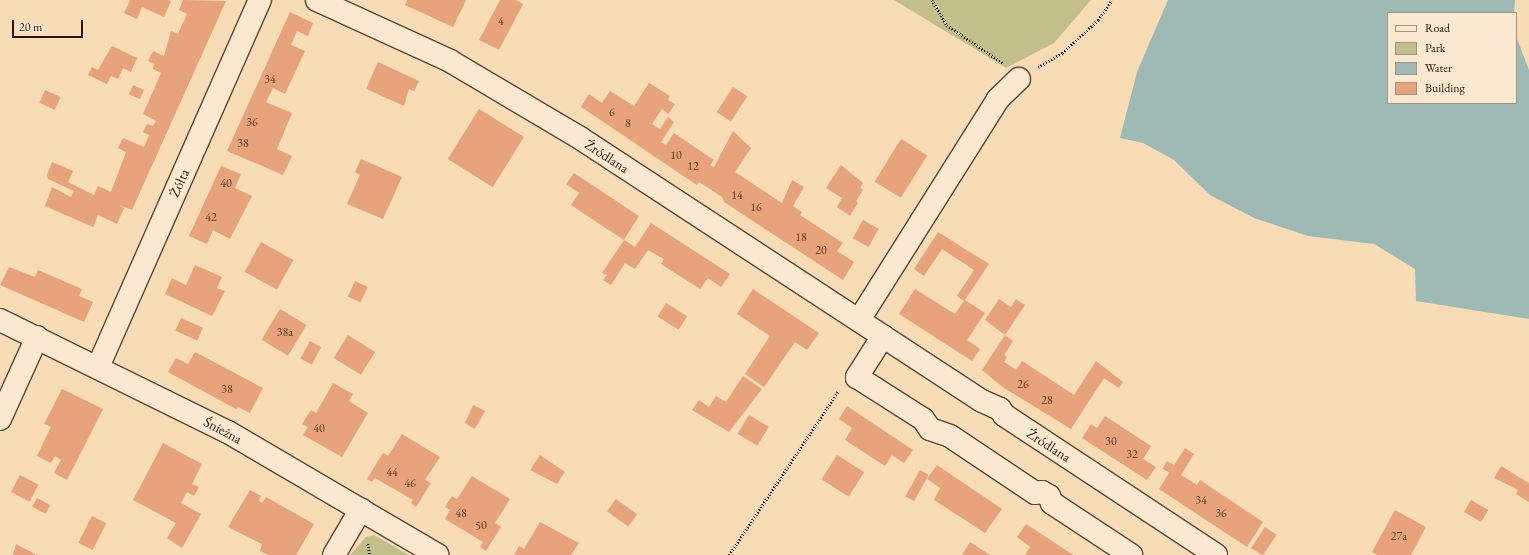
<!DOCTYPE html>
<html>
<head>
<meta charset="utf-8">
<style>
	body { margin:0 }
	#map { position:relative; width:1529px; height:555px; overflow:hidden; background:#f7dcb6; font-family:"EB Garamond",serif }
	div>[style] { position:absolute }
	.green>* { inset:0; background:#c3bf8a }
	.water>* { inset:0; background:#9fbab5 }
	.building>* { inset:0; background:#e6a37c; transform-origin:0 0 }
	.path>* { height:2.5px; margin-top:-1.25px; transform-origin:0; background:repeating-linear-gradient(90deg,#2a1307 0 1px,transparent 0 3px) }
	.roads { filter:drop-shadow(1px 0 #5d4533) drop-shadow(-1px 0 #5d4533) drop-shadow(0 1px #5d4533) drop-shadow(0 -1px #5d4533) }
	.minor>* { height:22px; margin:-11px; padding:0 11px; transform-origin:11px; border-radius:11px; background:#fae8d0 }
	span { translate:-50% -50%; white-space:nowrap; text-align:center; line-height:1.15; -webkit-text-stroke:4px #fae8d0; paint-order:stroke }
	.number-label { font-size:12px; color:#593724 }
	.number-label span { -webkit-text-stroke-width:0 }
	.street-label { font-size:14px; color:#2a1307 }
	.legend { position:absolute; left:1387px; top:12px; width:130px; height:92px; box-sizing:border-box; background:#fae8d0; border:1px solid #a79380; margin:0; padding:5px 7px; list-style:none; font-size:12px; color:#2a1307 }
	.legend li { display:flex; align-items:center; gap:8px; height:20px }
	.legend b { width:20px; border:1px solid #a79380 }
	.scale { position:absolute; left:12px; top:20px; width:71px; height:18px; box-sizing:border-box; border:2px solid #2a1307; border-top:0; padding-left:5px; font-size:12px; line-height:14px; white-space:nowrap; color:#2a1307; -webkit-text-stroke:3px #fae8d0; paint-order:stroke }
</style>
</head>
<body>
<div id="map">
	<div class="green">
		<div style="clip-path:polygon(894px 0,1091px 0,1054px 43px,1006px 68px)"></div>
		<div style="clip-path:polygon(374px 535px,409px 555px,350px 555px,366px 537px)"></div>
	</div>
	<div class="water">
		<div style="clip-path:polygon(1168px 0,1515px 0,1514px 13px,1388px 13px,1388px 103px,1516px 103px,1516px 36px,1529px 70px,1529px 319px,1416px 301px,1415px 269px,1374px 244px,1308px 236px,1254px 218px,1210px 195px,1174px 160px,1143px 143px,1120px 138px,1137px 72px)"></div>
	</div>
	<div class="building">
		<div style="clip-path:polygon(130px 0,169px 0,171px 1px,164px 17px,142px 7px,137px 19px,124px 13px)"></div>
		<div style="clip-path:polygon(183px 0,226px 1px,132px 210px,119px 205px,124px 208px,117px 224px,98px 215px,93px 227px,45px 206px,52px 187px,71px 197px,74px 191px,48px 179px,47px 175px,52px 162px,73px 171px,68px 182px,94px 195px,98px 186px,111px 192px,126px 152px,118px 148px,123px 138px,144px 147px,149px 135px,143px 132px,147px 124px,153px 126px,156px 121px,143px 114px,161px 73px,153px 69px,154px 64px,148px 61px,153px 51px,164px 56px,171px 31px,178px 34px,187px 14px,179px 10px)"></div>
		<div style="clip-path:polygon(407px 0,466px 0,453px 27px,405px 5px)"></div>
		<div style="clip-path:polygon(500px 0,516px 0,523px 4px,499px 50px,479px 40px)"></div>
		<div style="clip-path:polygon(290px 12px,313px 23px,308px 36px,297px 31px,291px 45px,305px 51px,285px 94px,273px 88px,266px 102px,292px 113px,277px 149px,292px 156px,283px 175px,227px 151px)"></div>
		<div style="clip-path:polygon(112px 46px,137px 58px,131px 72px,123px 68px,118px 79px,111px 76px,107px 84px,88px 75px,92px 67px,98px 70px)"></div>
		<div style="clip-path:polygon(378px 62px,419px 81px,414px 91px,409px 89px,404px 106px,366px 89px)"></div>
		<div style="clip-path:polygon(649px 83px,670px 96px,668px 100px,675px 104px,668px 114px,662px 109px,652px 124px,660px 129px,668px 117px,674px 122px,661px 142px,666px 145px,674px 133px,714px 160px,710px 165px,714px 167px,733px 131px,751px 148px,735px 172px,782px 203px,792px 180px,804px 187px,793px 206px,802px 212px,800px 215px,843px 243px,837px 251px,854px 262px,843px 280px,724px 202px,722px 197px,699px 182px,697px 185px,581px 107px,589px 94px,602px 103px,610px 91px,634px 106px)"></div>
		<div style="left:133px;top:85px;width:12px;height:10px;rotate:24deg"></div>
		<div style="left:733px;top:87px;width:17px;height:30px;rotate:33deg"></div>
		<div style="left:45px;top:90px;width:17px;height:14px;rotate:24deg"></div>
		<div style="left:479px;top:109px;width:53px;height:59px;rotate:32deg"></div>
		<div style="left:901px;top:139px;width:31px;height:50px;rotate:32deg"></div>
		<div style="clip-path:polygon(361px 159px,402px 177px,383px 219px,347px 204px,360px 175px,355px 172px)"></div>
		<div style="clip-path:polygon(841px 165px,863px 183px,860px 188px,863px 190px,856px 201px,858px 203px,850px 216px,837px 207px,842px 198px,826px 188px)"></div>
		<div style="clip-path:polygon(221px 166px,241px 174px,235px 188px,252px 196px,230px 239px,213px 230px,207px 244px,189px 236px)"></div>
		<div style="clip-path:polygon(574px 173px,639px 216px,624px 240px,571px 205px,579px 193px,566px 184px)"></div>
		<div style="left:863px;top:220px;width:18px;height:21px;rotate:29deg"></div>
		<div style="clip-path:polygon(651px 223px,730px 274px,721px 287px,708px 278px,700px 289px,661px 264px,664px 259px,648px 250px,635px 269px,625px 263px,611px 285px,603px 280px,607px 275px,602px 273px,624px 240px,635px 247px)"></div>
		<div style="clip-path:polygon(938px 232px,989px 264px,965px 300px,985px 313px,967px 340px,980px 349px,972px 361px,899px 314px,915px 289px,955px 314px,964px 301px,957px 296px,974px 270px,942px 249px,924px 276px,914px 269px)"></div>
		<div style="left:261px;top:242px;width:37px;height:34px;rotate:29deg"></div>
		<div style="clip-path:polygon(195px 265px,222px 277px,217px 288px,225px 291px,212px 316px,165px 294px,172px 278px,186px 285px)"></div>
		<div style="clip-path:polygon(9px 267px,35px 277px,38px 270px,82px 289px,79px 296px,93px 302px,84px 322px,0 285px)"></div>
		<div style="left:355px;top:281px;width:14px;height:17px;rotate:25deg"></div>
		<div style="clip-path:polygon(753px 289px,819px 333px,807px 350px,795px 342px,764px 387px,745px 374px,770px 336px,737px 314px)"></div>
		<div style="clip-path:polygon(999px 299px,1011px 307px,1016px 299px,1025px 305px,1005px 335px,985px 320px)"></div>
		<div style="left:666px;top:303px;width:25px;height:16px;rotate:32deg"></div>
		<div style="left:280px;top:309px;width:31px;height:36px;rotate:31deg"></div>
		<div style="left:181px;top:318px;width:24px;height:14px;rotate:24deg"></div>
		<div style="left:348px;top:335px;width:32px;height:27px;rotate:32deg"></div>
		<div style="clip-path:polygon(1005px 335px,1013px 341px,1004px 355px,1007px 357px,1004px 362px,1016px 370px,1022px 361px,1074px 395px,1096px 361px,1123px 382px,1119px 388px,1104px 378px,1071px 429px,1004px 388px,982px 370px)"></div>
		<div style="left:310px;top:341px;width:13px;height:20px;rotate:29deg"></div>
		<div style="clip-path:polygon(195px 352px,263px 388px,250px 413px,238px 407px,236px 409px,168px 372px,176px 358px,188px 364px)"></div>
		<div style="clip-path:polygon(743px 376px,762px 389px,729px 432px,692px 410px,699px 400px,709px 407px,716px 396px,726px 402px)"></div>
		<div style="clip-path:polygon(333px 383px,353px 394px,349px 401px,368px 413px,342px 457px,303px 435px,308px 427px,302px 424px,311px 410px,316px 413px)"></div>
		<div style="clip-path:polygon(62px 389px,103px 409px,67px 480px,54px 473px,61px 460px,55px 456px,51px 463px,37px 456px,51px 427px,44px 424px)"></div>
		<div style="clip-path:polygon(473px 405px,485px 411px,475px 429px,465px 423px)"></div>
		<div style="clip-path:polygon(847px 406px,913px 450px,904px 463px,892px 455px,885px 466px,845px 440px,852px 428px,839px 419px)"></div>
		<div style="left:749px;top:415px;width:23px;height:22px;rotate:31deg"></div>
		<div style="clip-path:polygon(1105px 416px,1151px 446px,1143px 459px,1156px 467px,1147px 480px,1082px 438px,1091px 424px,1097px 428px)"></div>
		<div style="clip-path:polygon(402px 434px,440px 457px,425px 480px,431px 483px,416px 507px,411px 503px,413px 500px,375px 478px,372px 482px,367px 479px,383px 453px,388px 456px)"></div>
		<div style="clip-path:polygon(163px 443px,202px 464px,192px 484px,199px 487px,194px 496px,187px 492px,181px 503px,201px 514px,182px 548px,167px 538px,176px 523px,133px 500px)"></div>
		<div style="clip-path:polygon(1185px 448px,1194px 454px,1181px 475px,1197px 485px,1200px 480px,1263px 522px,1247px 547px,1159px 489px)"></div>
		<div style="clip-path:polygon(540px 455px,565px 472px,557px 484px,530px 470px)"></div>
		<div style="left:837px;top:455px;width:32px;height:29px;rotate:32deg"></div>
		<div style="left:1167px;top:461px;width:8px;height:9px;rotate:30deg"></div>
		<div style="clip-path:polygon(937px 465px,1002px 509px,985px 533px,934px 500px,940px 488px,927px 479px)"></div>
		<div style="clip-path:polygon(1501px 466px,1529px 483px,1529px 502px,1516px 494px,1518px 490px,1494px 478px)"></div>
		<div style="left:920px;top:470px;width:10px;height:30px;rotate:29deg"></div>
		<div style="left:20px;top:475px;width:21px;height:19px;rotate:28deg"></div>
		<div style="clip-path:polygon(472px 476px,510px 499px,495px 523px,501px 527px,486px 551px,480px 547px,483px 542px,445px 519px,450px 510px,445px 507px,452px 496px,457px 499px)"></div>
		<div style="clip-path:polygon(250px 490px,261px 496px,259px 501px,262px 503px,266px 497px,314px 524px,296px 555px,268px 555px,260px 551px,262px 544px,228px 527px)"></div>
		<div style="left:37px;top:498px;width:15px;height:10px;rotate:28deg"></div>
		<div style="left:616px;top:499px;width:26px;height:15px;rotate:36deg"></div>
		<div style="left:1471px;top:500px;width:20px;height:14px;rotate:30deg"></div>
		<div style="clip-path:polygon(1395px 510px,1426px 527px,1411px 555px,1377px 555px,1372px 552px)"></div>
		<div style="left:92px;top:516px;width:16px;height:30px;rotate:27deg"></div>
		<div style="clip-path:polygon(540px 522px,579px 543px,571px 555px,514px 555px,519px 546px,524px 549px)"></div>
		<div style="clip-path:polygon(1026px 524px,1058px 545px,1073px 555px,1025px 555px,1030px 547px,1017px 537px)"></div>
		<div style="left:1265px;top:527px;width:14px;height:25px;rotate:34deg"></div>
		<div style="clip-path:polygon(970px 542px,990px 555px,962px 555px)"></div>
		<div style="clip-path:polygon(16px 544px,35px 554px,35px 555px,13px 555px)"></div>
	</div>
	<div class="path">
		<div style="left:932px;top:0;width:29px;rotate:59deg"></div>
		<div style="left:947px;top:25px;width:68px;rotate:34.2deg"></div>
		<div style="left:1038px;top:67px;width:28px;rotate:-30deg"></div>
		<div style="left:1062px;top:53px;width:49px;rotate:-42.5deg"></div>
		<div style="left:1098px;top:20px;width:24px;rotate:-55deg"></div>
		<div style="left:368px;top:544px;width:11px;rotate:80deg"></div>
		<div style="left:729px;top:555px;width:198px;rotate:-56.3deg"></div>
	</div>
	<div class="roads">
		<div class="minor">
			<div style="left:317px;top:0;width:146px;rotate:24.6deg"></div>
			<div style="left:450px;top:61px;width:151px;rotate:30.6deg"></div>
			<div style="left:580px;top:138px;width:480px;rotate:33.2deg"></div>
			<div style="left:982px;top:401px;width:20px;rotate:24deg"></div>
			<div style="left:1000px;top:409px;width:7px;rotate:56deg"></div>
			<div style="left:1004px;top:415px;width:254px;rotate:33.4deg"></div>
			<div style="left:0;top:320px;width:254px;rotate:26.2deg"></div>
			<div style="left:228px;top:432px;width:243px;rotate:30.4deg"></div>
			<div style="left:859px;top:320px;width:261px;rotate:-57.8deg"></div>
			<div style="left:998px;top:99px;width:29px;rotate:-44deg"></div>
			<div style="left:883px;top:336px;width:49px;rotate:122.4deg"></div>
			<div style="left:857px;top:377px;width:78px;rotate:32.5deg"></div>
			<div style="left:923px;top:419px;width:12px;rotate:55deg"></div>
			<div style="left:930px;top:429px;width:21px;rotate:19deg"></div>
			<div style="left:950px;top:436px;width:102px;rotate:33.8deg"></div>
			<div style="left:1035px;top:493px;width:7px;rotate:-8deg"></div>
			<div style="left:1042px;top:492px;width:8px;rotate:30deg"></div>
			<div style="left:1049px;top:496px;width:8px;rotate:67deg"></div>
			<div style="left:1052px;top:503px;width:95px;rotate:33.4deg"></div>
			<div style="left:98px;top:367px;width:401px;rotate:-66.2deg"></div>
			<div style="left:0;top:419px;width:90px;rotate:-65.7deg"></div>
			<div style="left:334px;top:555px;width:53px;rotate:-59.6deg"></div>
		</div>
	</div>
	<div class="number-label">
		<span style="left:501px;top:22px">4</span>
		<span style="left:270px;top:80px">34</span>
		<span style="left:612px;top:113px">6</span>
		<span style="left:252px;top:123px">36</span>
		<span style="left:628px;top:124px">8</span>
		<span style="left:243px;top:144px">38</span>
		<span style="left:676px;top:156px">10</span>
		<span style="left:693px;top:167px">12</span>
		<span style="left:226px;top:184px">40</span>
		<span style="left:737px;top:196px">14</span>
		<span style="left:756px;top:208px">16</span>
		<span style="left:211px;top:218px">42</span>
		<span style="left:801px;top:238px">18</span>
		<span style="left:821px;top:251px">20</span>
		<span style="left:285px;top:333px">38a</span>
		<span style="left:1023px;top:385px">26</span>
		<span style="left:227px;top:390px">38</span>
		<span style="left:1047px;top:401px">28</span>
		<span style="left:319px;top:429px">40</span>
		<span style="left:1111px;top:442px">30</span>
		<span style="left:1132px;top:455px">32</span>
		<span style="left:392px;top:473px">44</span>
		<span style="left:410px;top:484px">46</span>
		<span style="left:1201px;top:501px">34</span>
		<span style="left:461px;top:514px">48</span>
		<span style="left:1221px;top:514px">36</span>
		<span style="left:481px;top:526px">50</span>
		<span style="left:1399px;top:537px">27a</span>
	</div>
	<div class="street-label">
		<span style="left:607px;top:156px;rotate:33deg">Źródlana</span>
		<span style="left:179px;top:183px;rotate:-66deg">Żółta</span>
		<span style="left:223px;top:430px;rotate:28deg">Śnieżna</span>
		<span style="left:1049px;top:445px;rotate:33deg">Źródlana</span>
	</div>
	<ul class="legend">
	<li><b style="height:5px;background:#fae8d0"></b>Road</li>
	<li><b style="height:11px;background:#c3bf8a"></b>Park</li>
	<li><b style="height:11px;background:#9fbab5"></b>Water</li>
	<li><b style="height:11px;background:#e6a37c"></b>Building</li>
	</ul>
	<div class="scale">20 m</div>
</div>
</body>
</html>
